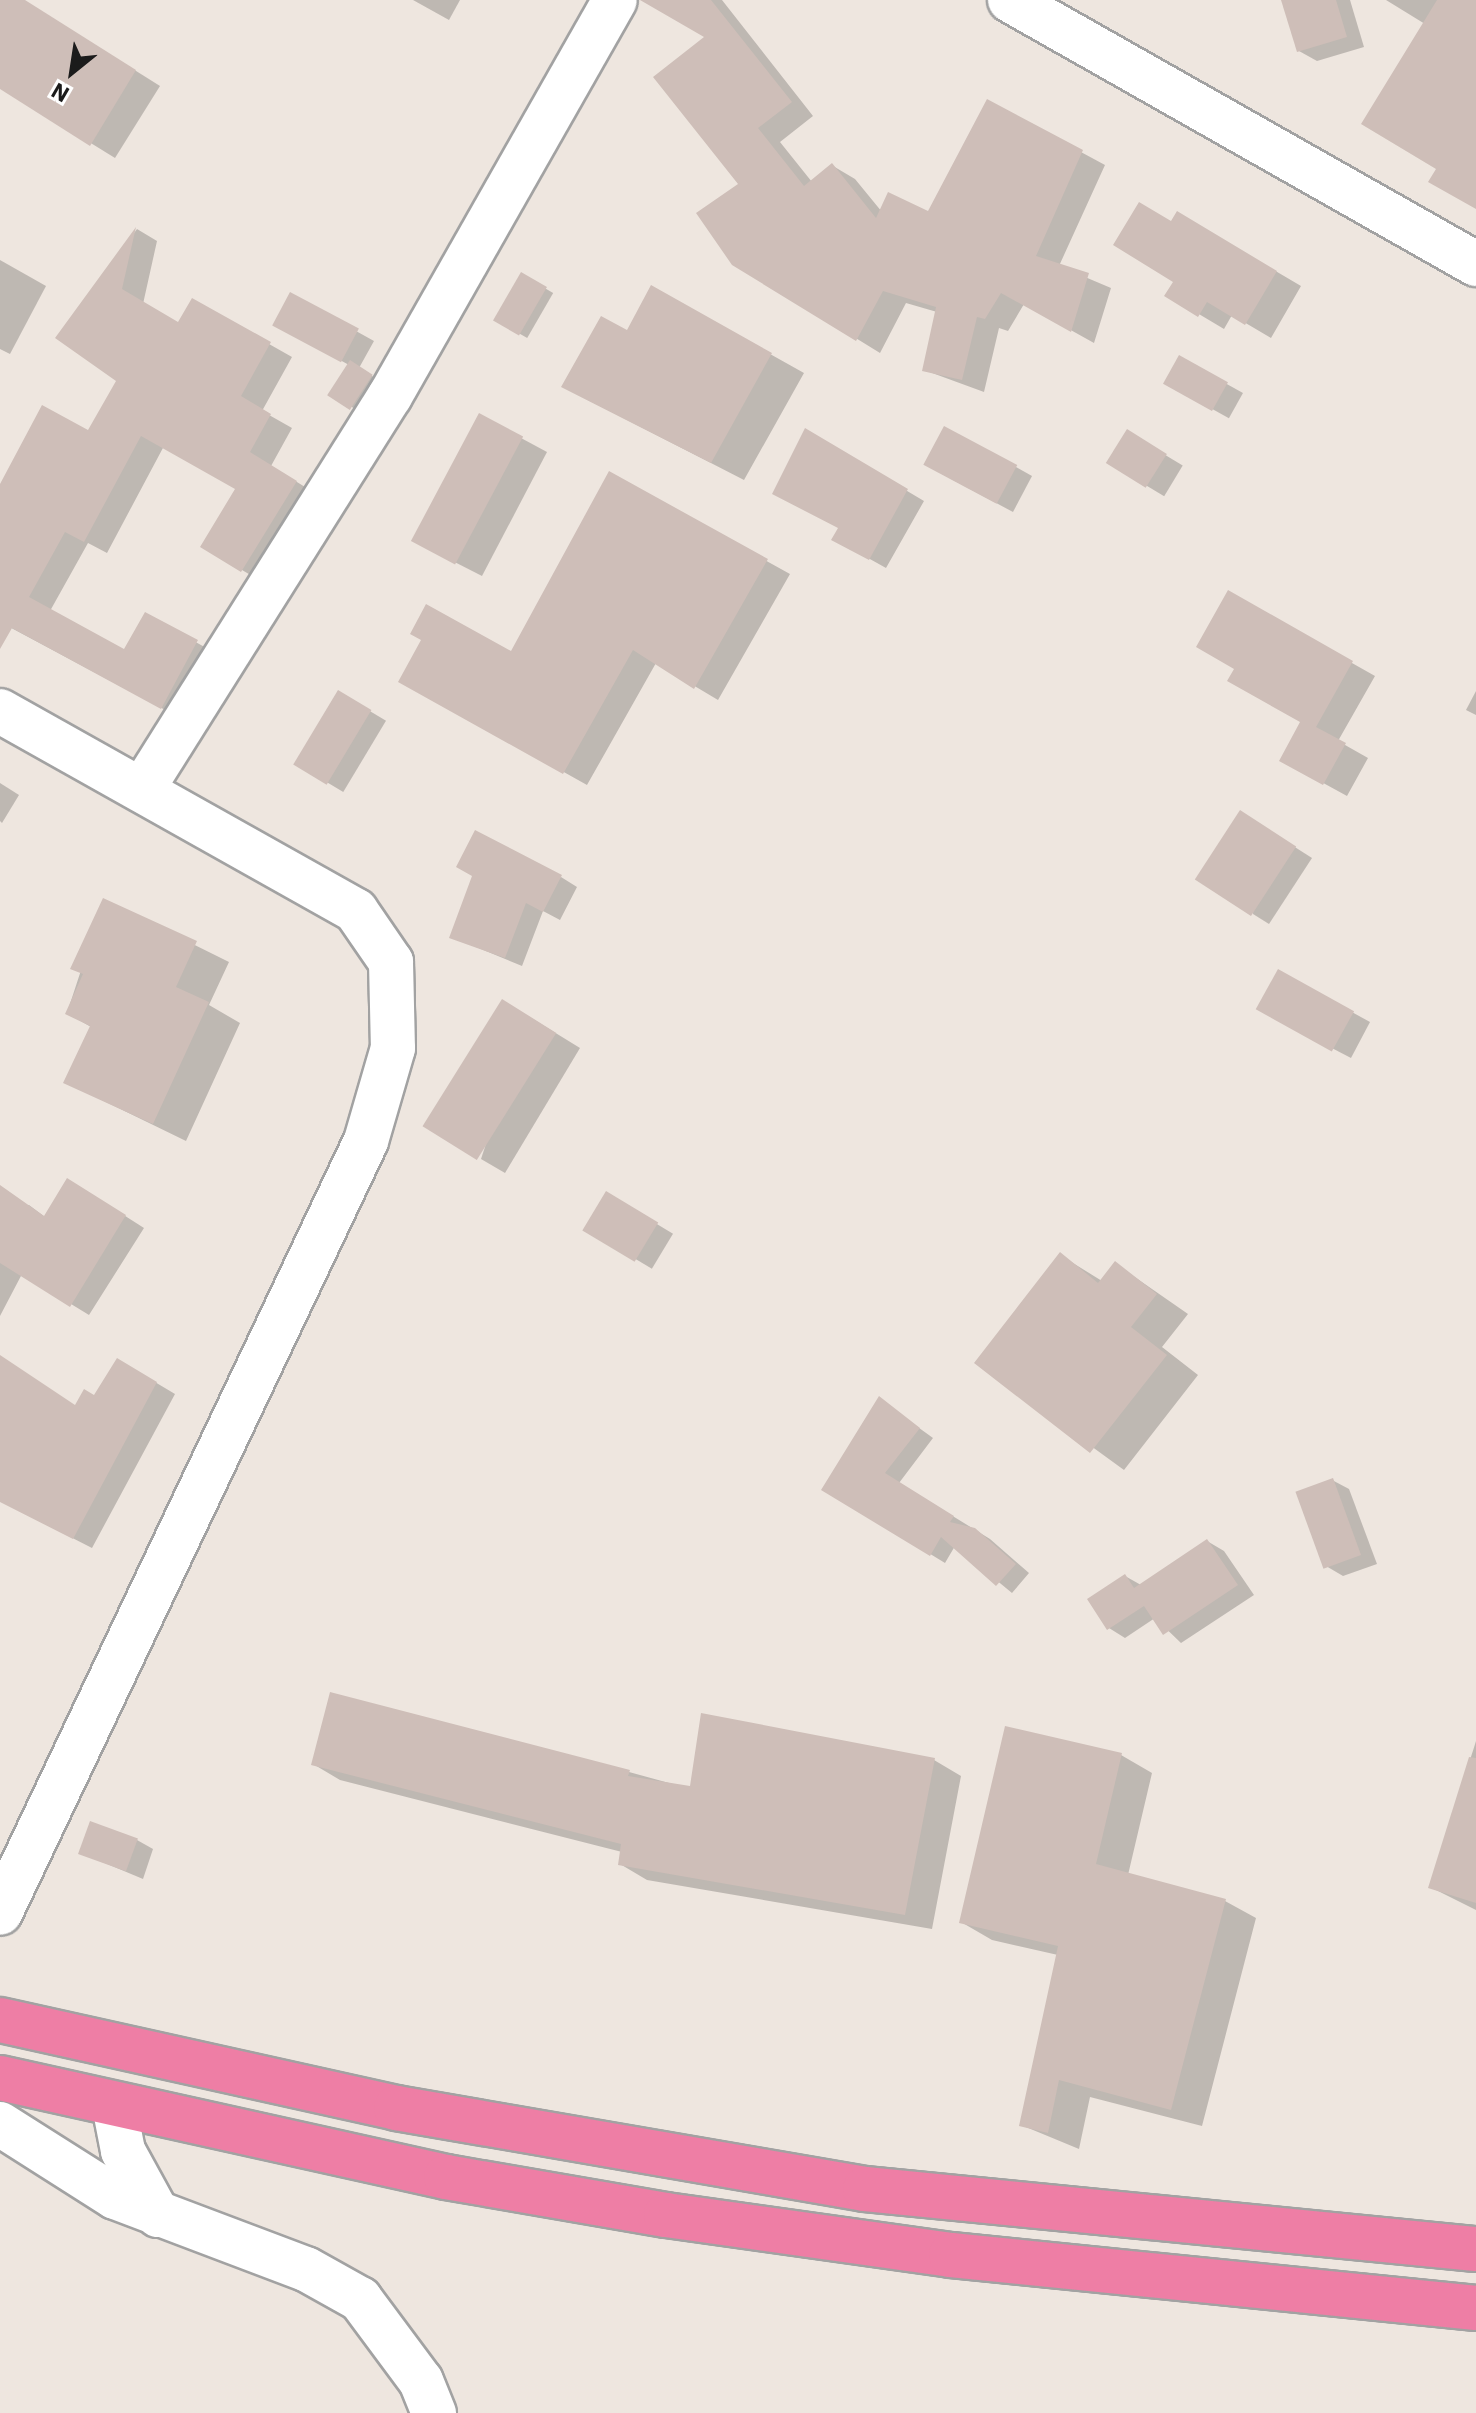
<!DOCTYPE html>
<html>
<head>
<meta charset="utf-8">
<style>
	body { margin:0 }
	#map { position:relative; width:1476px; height:2413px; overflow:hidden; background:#eee6df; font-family:"IBM Plex Sans",sans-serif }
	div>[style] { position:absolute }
	.shadow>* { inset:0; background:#0003; transform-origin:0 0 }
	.building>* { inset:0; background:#cebeb8; transform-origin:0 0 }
	.roads { filter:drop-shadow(2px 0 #a2a2a2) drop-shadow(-2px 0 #a2a2a2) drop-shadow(0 2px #a2a2a2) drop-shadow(0 -2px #a2a2a2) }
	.minor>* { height:44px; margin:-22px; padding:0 22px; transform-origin:22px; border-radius:22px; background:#fff }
	.highway>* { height:44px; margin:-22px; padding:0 22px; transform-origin:22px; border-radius:22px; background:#ee7ea5 }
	span { translate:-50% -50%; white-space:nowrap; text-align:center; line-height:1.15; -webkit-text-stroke:6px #fff; paint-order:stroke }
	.north { position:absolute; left:32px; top:32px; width:80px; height:80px; -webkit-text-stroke:6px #fff; paint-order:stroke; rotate:210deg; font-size:22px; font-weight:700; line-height:32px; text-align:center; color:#1b1b1b }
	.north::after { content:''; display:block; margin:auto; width:28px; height:36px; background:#1b1b1b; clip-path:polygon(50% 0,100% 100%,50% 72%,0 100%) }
</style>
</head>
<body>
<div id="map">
	<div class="shadow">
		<div style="clip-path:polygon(0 0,23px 0,160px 86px,115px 158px,0 87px)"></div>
		<div style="clip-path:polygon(413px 0,460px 0,449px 20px)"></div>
		<div style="clip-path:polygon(680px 0,722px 0,813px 116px,780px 142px,812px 182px,833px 166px,855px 179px,882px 212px,929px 214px,988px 102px,1105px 165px,1059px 266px,1111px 288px,1094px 343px,1024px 304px,1008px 331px,999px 328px,984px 392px,924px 370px,937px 312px,906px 303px,880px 353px,734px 263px,741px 185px,708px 37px)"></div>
		<div style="clip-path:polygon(1284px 0,1350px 0,1364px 47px,1317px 61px,1299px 51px)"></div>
		<div style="clip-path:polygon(1386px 0,1476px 0,1476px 206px,1438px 168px,1425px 24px)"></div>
		<div style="clip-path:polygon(1178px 214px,1301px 286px,1271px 338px,1232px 315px,1224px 329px,1167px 295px,1176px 281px)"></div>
		<div style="clip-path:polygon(137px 229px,157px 241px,143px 304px,179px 325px,193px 301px,292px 357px,262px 411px,292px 428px,271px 466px,318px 495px,264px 583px,203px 547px,238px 489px,164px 446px,107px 553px,88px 543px,50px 611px,125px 651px,145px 614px,219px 655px,184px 720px,0 622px,0 489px,89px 432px,118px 381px,58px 337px)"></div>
		<div style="clip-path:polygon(0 260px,46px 286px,10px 354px,0 349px)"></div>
		<div style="left:522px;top:275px;width:36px;height:52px;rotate:30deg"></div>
		<div style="clip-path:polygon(652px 288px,804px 373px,744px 480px,563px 387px,627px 332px)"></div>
		<div style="clip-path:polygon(291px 295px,374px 341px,359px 368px,388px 386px,369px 417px,331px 395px,349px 365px,275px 324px)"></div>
		<div style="left:1180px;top:358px;width:72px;height:29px;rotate:29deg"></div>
		<div style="clip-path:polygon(480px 416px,547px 452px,482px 576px,435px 552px)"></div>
		<div style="clip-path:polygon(806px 431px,924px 501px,886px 568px,834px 539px,840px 528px)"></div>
		<div style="left:1127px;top:432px;width:65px;height:36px;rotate:31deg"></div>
		<div style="clip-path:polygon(1016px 467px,1032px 476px,1013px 512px,942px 474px)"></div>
		<div style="clip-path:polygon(610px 474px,790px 574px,718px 700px,656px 663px,587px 785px,401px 681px,512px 654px)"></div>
		<div style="clip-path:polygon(1228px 593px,1375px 676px,1338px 741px,1368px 758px,1347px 796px,1305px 773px,1303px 722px)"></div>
		<div style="clip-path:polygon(1476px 691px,1476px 715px,1466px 710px)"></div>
		<div style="left:338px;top:692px;width:56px;height:83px;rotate:31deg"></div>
		<div style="clip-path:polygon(0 783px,19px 795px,2px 823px,0 821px)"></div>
		<div style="clip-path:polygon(1257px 823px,1312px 858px,1269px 924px,1253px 914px)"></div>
		<div style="clip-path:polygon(561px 877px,577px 887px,560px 920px,543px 911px,522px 966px,452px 937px)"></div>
		<div style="clip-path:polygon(104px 900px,229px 962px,209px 1005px,240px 1023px,186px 1141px,65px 1082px,91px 1027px,67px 1013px)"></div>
		<div style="clip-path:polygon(1279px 972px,1370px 1022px,1351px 1058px,1276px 1019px)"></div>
		<div style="clip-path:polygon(528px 1016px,580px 1048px,505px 1173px,481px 1159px)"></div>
		<div style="clip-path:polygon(86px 1191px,144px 1228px,89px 1315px,22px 1274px,0 1316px,0 1209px,29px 1205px,45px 1217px)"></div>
		<div style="left:607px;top:1194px;width:77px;height:41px;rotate:31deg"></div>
		<div style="clip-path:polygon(1060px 1255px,1102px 1281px,1116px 1264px,1188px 1314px,1162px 1347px,1198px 1375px,1124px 1470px,977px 1363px)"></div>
		<div style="clip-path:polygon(0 1356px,76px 1407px,95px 1398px,118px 1360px,175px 1394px,92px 1548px,0 1501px)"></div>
		<div style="clip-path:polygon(879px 1399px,933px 1438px,899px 1483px,990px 1539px,1029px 1573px,1012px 1593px,955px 1546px,945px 1563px,824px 1489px)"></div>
		<div style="clip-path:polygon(1332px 1480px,1349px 1489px,1377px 1564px,1343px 1576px,1326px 1566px)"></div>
		<div style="clip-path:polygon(1207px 1541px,1224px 1551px,1254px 1595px,1181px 1643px,1155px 1618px,1125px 1638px,1109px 1628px,1125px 1576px,1141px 1585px)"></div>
		<div style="clip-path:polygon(1476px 1741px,1476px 1910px,1430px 1887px)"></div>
		<div style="clip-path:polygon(1121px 1755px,1152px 1773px,1128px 1875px,1225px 1901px,1256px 1918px,1202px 2126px,1090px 2097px,1079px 2149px,1021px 2125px,1058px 1955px,992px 1940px,961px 1922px)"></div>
		<div style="clip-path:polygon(934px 1760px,961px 1776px,932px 1929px,647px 1880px,620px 1864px,622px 1852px,340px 1780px,313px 1764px,629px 1772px,691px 1789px)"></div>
		<div style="clip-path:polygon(137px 1840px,153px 1849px,143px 1879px,81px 1853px)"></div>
	</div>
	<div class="building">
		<div style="clip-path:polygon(0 0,25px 0,136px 70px,90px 146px,0 89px)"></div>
		<div style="clip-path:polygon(640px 0,711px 0,792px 102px,758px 128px,804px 186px,832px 163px,876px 218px,888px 192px,928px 211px,987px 99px,1083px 150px,1036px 256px,1089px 273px,1071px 332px,1001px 293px,985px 319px,977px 317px,962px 380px,922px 371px,936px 307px,883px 291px,856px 341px,732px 265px,696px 213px,738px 184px,653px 77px,704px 37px)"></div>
		<div style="clip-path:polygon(1281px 0,1336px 0,1347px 37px,1297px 52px)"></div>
		<div style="clip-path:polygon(1437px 0,1476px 0,1476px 209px,1428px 182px,1436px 169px,1361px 124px)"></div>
		<div style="clip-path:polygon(1139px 202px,1171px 221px,1177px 211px,1277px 271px,1245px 325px,1207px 302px,1198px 317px,1164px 296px,1173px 282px,1113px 245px)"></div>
		<div style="clip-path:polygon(136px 227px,122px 289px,178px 322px,192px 298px,271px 342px,241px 396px,271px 414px,250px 452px,297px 481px,241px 572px,200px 547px,235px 489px,141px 436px,84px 542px,65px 532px,29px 597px,124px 649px,145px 612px,198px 640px,161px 709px,12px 628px,0 649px,0 484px,42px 405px,88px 430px,116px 381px,55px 338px)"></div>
		<div style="left:521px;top:272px;width:30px;height:56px;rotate:30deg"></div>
		<div style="clip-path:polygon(651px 285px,772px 353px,711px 463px,561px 387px,601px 316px,627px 330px)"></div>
		<div style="left:290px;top:292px;width:78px;height:38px;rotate:28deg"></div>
		<div style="left:1179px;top:355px;width:56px;height:33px;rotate:29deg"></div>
		<div style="left:350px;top:360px;width:27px;height:42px;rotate:33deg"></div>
		<div style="left:479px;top:413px;width:50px;height:145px;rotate:28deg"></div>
		<div style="left:944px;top:426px;width:83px;height:44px;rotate:28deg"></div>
		<div style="clip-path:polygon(805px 428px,908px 489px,869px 560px,831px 540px,838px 528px,772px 494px)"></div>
		<div style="left:1127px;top:429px;width:47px;height:40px;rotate:32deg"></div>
		<div style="clip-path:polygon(609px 471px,768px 559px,694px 689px,633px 650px,563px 774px,398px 682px,421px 640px,410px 634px,426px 604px,511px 651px)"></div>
		<div style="clip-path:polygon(1228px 590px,1353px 661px,1316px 727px,1346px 743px,1323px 785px,1279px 761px,1300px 722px,1227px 681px,1234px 669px,1196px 647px)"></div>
		<div style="left:338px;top:690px;width:39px;height:87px;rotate:31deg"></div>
		<div style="left:1240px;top:810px;width:67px;height:83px;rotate:33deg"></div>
		<div style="clip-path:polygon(475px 830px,562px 875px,543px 912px,526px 903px,505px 958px,449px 938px,472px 876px,456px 867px)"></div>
		<div style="clip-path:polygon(103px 898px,197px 941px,176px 987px,209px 1002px,153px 1124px,63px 1083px,90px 1026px,65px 1014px,83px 974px,70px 969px)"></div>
		<div style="left:1278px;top:969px;width:87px;height:46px;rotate:29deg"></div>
		<div style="left:502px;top:999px;width:64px;height:150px;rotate:32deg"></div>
		<div style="clip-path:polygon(67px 1178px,126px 1215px,70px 1307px,0 1263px,0 1185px,44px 1216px)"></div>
		<div style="left:606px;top:1191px;width:61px;height:46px;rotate:31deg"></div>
		<div style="clip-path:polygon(1060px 1252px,1098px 1283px,1115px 1261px,1157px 1294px,1131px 1327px,1167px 1355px,1090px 1453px,974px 1363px)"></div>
		<div style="clip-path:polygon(0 1355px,75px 1405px,84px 1389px,94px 1395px,117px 1358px,157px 1382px,73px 1539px,0 1502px)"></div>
		<div style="clip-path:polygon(879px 1396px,920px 1428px,885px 1473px,954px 1516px,950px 1522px,975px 1528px,1016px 1564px,996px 1586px,941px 1537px,930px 1556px,821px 1490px)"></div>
		<div style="left:1333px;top:1478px;width:82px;height:40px;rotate:70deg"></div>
		<div style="clip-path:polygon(1207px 1539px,1238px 1585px,1163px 1635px,1144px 1606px,1107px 1630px,1087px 1599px,1125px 1574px,1134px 1588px)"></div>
		<div style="clip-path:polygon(330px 1692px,630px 1770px,628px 1776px,690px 1786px,701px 1713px,935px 1758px,905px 1915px,618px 1865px,621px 1844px,311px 1765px)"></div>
		<div style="clip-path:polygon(1005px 1726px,1122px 1753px,1096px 1864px,1226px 1899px,1171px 2110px,1059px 2080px,1048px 2133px,1019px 2126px,1058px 1946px,959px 1923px)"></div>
		<div style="clip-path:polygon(1469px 1757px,1476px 1758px,1476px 1903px,1428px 1888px)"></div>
		<div style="left:90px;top:1821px;width:51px;height:35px;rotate:20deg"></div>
	</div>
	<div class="roads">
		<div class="minor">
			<div style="left:1010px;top:0;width:536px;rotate:29.53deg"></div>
			<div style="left:0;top:711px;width:408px;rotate:29.3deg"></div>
			<div style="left:356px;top:911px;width:62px;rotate:55.5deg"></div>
			<div style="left:391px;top:962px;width:86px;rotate:88.7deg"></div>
			<div style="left:393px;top:1048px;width:97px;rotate:106.2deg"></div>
			<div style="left:366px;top:1141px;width:854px;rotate:115.37deg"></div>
			<div style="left:143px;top:788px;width:463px;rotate:-57.8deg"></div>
			<div style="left:390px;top:396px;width:455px;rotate:-60.4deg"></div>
			<div style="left:114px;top:2105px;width:47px;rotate:78.9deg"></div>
			<div style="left:123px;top:2151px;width:73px;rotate:61.3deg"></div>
			<div style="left:0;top:2124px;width:136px;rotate:32.4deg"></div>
			<div style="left:115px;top:2197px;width:204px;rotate:20.7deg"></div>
			<div style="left:306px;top:2269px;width:62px;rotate:29.1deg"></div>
			<div style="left:360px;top:2299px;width:102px;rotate:53.4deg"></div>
			<div style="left:421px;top:2381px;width:35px;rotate:68deg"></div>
		</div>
		<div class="highway">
			<div style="left:0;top:2020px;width:406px;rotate:12.5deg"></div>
			<div style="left:396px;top:2108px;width:476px;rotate:9.8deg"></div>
			<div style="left:865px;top:2189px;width:614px;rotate:5.61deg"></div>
			<div style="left:0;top:2078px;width:457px;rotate:12.5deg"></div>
			<div style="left:446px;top:2177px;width:223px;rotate:9.8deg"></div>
			<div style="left:666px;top:2215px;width:288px;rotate:8deg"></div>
			<div style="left:951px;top:2255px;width:528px;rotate:5.76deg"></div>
		</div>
	</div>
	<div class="north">N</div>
</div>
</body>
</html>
